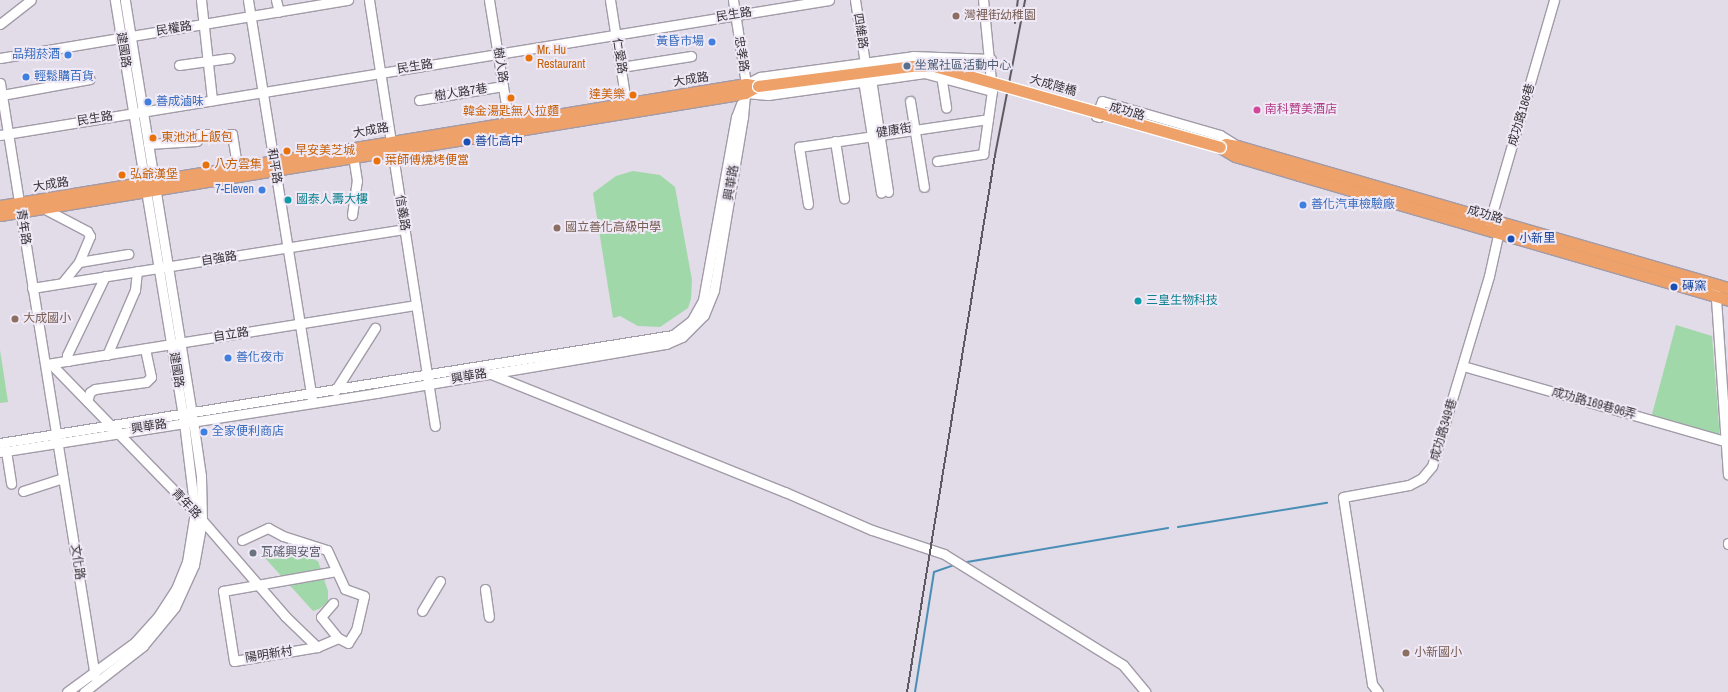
<!DOCTYPE html>
<html>
<head>
<meta charset="utf-8">
<style>
	body { margin:0 }
	#map { position:relative; width:1728px; height:692px; overflow:hidden; background:#e2dbe8; font-family:"Archivo Narrow","Noto Sans TC",sans-serif }
	div>[style] { position:absolute }
	.green>* { inset:0; background:#a1d8a9 }
	.stream>* { height:2px; margin:-1px; padding:0 1px; transform-origin:1px; border-radius:1px; background:#4a8eb5 }
	.roads { filter:drop-shadow(1px 0 #a29ba8) drop-shadow(-1px 0 #a29ba8) drop-shadow(0 1px #a29ba8) drop-shadow(0 -1px #a29ba8) }
	.minor>* { height:9px; margin:-4.5px; padding:0 4.5px; transform-origin:4.5px; border-radius:4.5px; background:#fff }
	.major>* { height:11px; margin:-5.5px; padding:0 5.5px; transform-origin:5.5px; border-radius:5.5px; background:#eea168 }
	.rail>* { height:2px; margin:-1px; padding:0 1px; transform-origin:1px; border-radius:1px; background:#5e5a61 }
	.bridges { filter:drop-shadow(1px 0 #fff) drop-shadow(-1px 0 #fff) drop-shadow(0 1px #fff) drop-shadow(0 -1px #fff) }
	.major-bridge>* { height:11px; margin:-5.5px; padding:0 5.5px; transform-origin:5.5px; border-radius:5.5px; background:#eea168 }
	.dots>* { width:11px; height:11px; translate:-50% -50%; box-sizing:border-box; border:2px solid #efe8f5; border-radius:50% }
	span { translate:-50% -50%; white-space:nowrap; text-align:center; line-height:1.15; -webkit-text-stroke:4px #efe8f5; paint-order:stroke }
	.street-label { font-size:12px; color:#343136 }
	.education-label { font-size:12px; color:#785e54 }
	.left { translate:0 -50%; text-align:left }
	.shop-label { font-size:12px; color:#366cbe }
	.right { translate:-100% -50%; text-align:right }
	.food-label { font-size:12px; color:#c56008 }
	.service-label { font-size:12px; color:#4e5e75 }
	.hotel-label { font-size:12px; color:#b23c85 }
	.transit-label { font-size:12px; color:#164399 }
	.culture-label { font-size:12px; color:#0d838f }
	.worship-label { font-size:12px; color:#5b616d }
</style>
</head>
<body>
<div id="map">
	<div class="green">
		<div style="clip-path:polygon(633px 171px,660px 175px,675px 187px,692px 280px,691px 299px,688px 308px,660px 327px,638px 326px,620px 316px,613px 318px,593px 193px,616px 176px)"></div>
		<div style="clip-path:polygon(1676px 325px,1712px 336px,1720px 438px,1651px 418px)"></div>
		<div style="clip-path:polygon(0 350px,8px 402px,0 403px)"></div>
		<div style="clip-path:polygon(276px 545px,318px 561px,328px 591px,328px 602px,319px 609px,313px 611px,265px 558px)"></div>
	</div>
	<div class="stream">
		<div style="left:1178px;top:527px;width:151px;rotate:-9.2deg"></div>
		<div style="left:967px;top:562px;width:204px;rotate:-9.6deg"></div>
		<div style="left:915px;top:692px;width:121px;rotate:-81deg"></div>
		<div style="left:934px;top:572px;width:21px;rotate:-19deg"></div>
	</div>
	<div class="roads">
		<div class="minor">
			<div style="left:201px;top:0;width:101px;rotate:83.7deg"></div>
			<div style="left:248px;top:0;width:404px;rotate:80.9deg"></div>
			<div style="left:276px;top:0;width:12px;rotate:76deg"></div>
			<div style="left:369px;top:0;width:431px;rotate:81.2deg"></div>
			<div style="left:489px;top:0;width:131px;rotate:80.8deg"></div>
			<div style="left:610px;top:0;width:110px;rotate:81.1deg"></div>
			<div style="left:855px;top:0;width:64px;rotate:81deg"></div>
			<div style="left:0;top:24px;width:39px;rotate:-38deg"></div>
			<div style="left:0;top:58px;width:353px;rotate:-9.5deg"></div>
			<div style="left:179px;top:65px;width:51px;rotate:-7.8deg"></div>
			<div style="left:621px;top:67px;width:71px;rotate:-8.9deg"></div>
			<div style="left:941px;top:75px;width:33px;rotate:81deg"></div>
			<div style="left:871px;top:79px;width:114px;rotate:81.4deg"></div>
			<div style="left:863px;top:80px;width:114px;rotate:80.9deg"></div>
			<div style="left:0;top:83px;width:602px;rotate:80.91deg"></div>
			<div style="left:746px;top:84px;width:16px;rotate:-27deg"></div>
			<div style="left:760px;top:77px;width:154px;rotate:-7.8deg"></div>
			<div style="left:913px;top:56px;width:78px;rotate:2.2deg"></div>
			<div style="left:745px;top:93px;width:23px;rotate:5deg"></div>
			<div style="left:768px;top:95px;width:158px;rotate:-8deg"></div>
			<div style="left:924px;top:73px;width:70px;rotate:14.8deg"></div>
			<div style="left:2px;top:95px;width:89px;rotate:-10.3deg"></div>
			<div style="left:419px;top:100px;width:85px;rotate:-9.5deg"></div>
			<div style="left:910px;top:101px;width:87px;rotate:80.8deg"></div>
			<div style="left:1099px;top:117px;width:3px;rotate:-162deg"></div>
			<div style="left:1096px;top:116px;width:16px;rotate:-68deg"></div>
			<div style="left:1102px;top:101px;width:123px;rotate:16.1deg"></div>
			<div style="left:1220px;top:135px;width:19px;rotate:32deg"></div>
			<div style="left:199px;top:134px;width:33px"></div>
			<div style="left:232px;top:134px;width:33px;rotate:81deg"></div>
			<div style="left:0;top:135px;width:840px;rotate:-9.25deg"></div>
			<div style="left:835px;top:141px;width:58px;rotate:81deg"></div>
			<div style="left:148px;top:144px;width:49px;rotate:-3.5deg"></div>
			<div style="left:937px;top:161px;width:47px;rotate:-8.7deg"></div>
			<div style="left:983px;top:154px;width:64px;rotate:-81.9deg"></div>
			<div style="left:992px;top:91px;width:91px;rotate:-95.6deg"></div>
			<div style="left:808px;top:204px;width:58px;rotate:-99deg"></div>
			<div style="left:799px;top:147px;width:191px;rotate:-8.4deg"></div>
			<div style="left:43px;top:208px;width:50px;rotate:27.6deg"></div>
			<div style="left:87px;top:231px;width:6px;rotate:59deg"></div>
			<div style="left:90px;top:236px;width:28px;rotate:113deg"></div>
			<div style="left:352px;top:215px;width:34px;rotate:-82deg"></div>
			<div style="left:357px;top:181px;width:25px;rotate:-99deg"></div>
			<div style="left:1489px;top:224px;width:233px;rotate:-73.8deg"></div>
			<div style="left:62px;top:283px;width:27px;rotate:-51deg"></div>
			<div style="left:79px;top:262px;width:50px;rotate:-9.3deg"></div>
			<div style="left:1715px;top:284px;width:191px;rotate:86.1deg"></div>
			<div style="left:32px;top:288px;width:378px;rotate:-9deg"></div>
			<div style="left:107px;top:355px;width:71px;rotate:-66.7deg"></div>
			<div style="left:135px;top:290px;width:19px;rotate:-84deg"></div>
			<div style="left:68px;top:361px;width:6px;rotate:-99deg"></div>
			<div style="left:67px;top:355px;width:88px;rotate:-64.3deg"></div>
			<div style="left:47px;top:364px;width:374px;rotate:-9.1deg"></div>
			<div style="left:51px;top:364px;width:206px;rotate:45.8deg"></div>
			<div style="left:195px;top:512px;width:138px;rotate:49.1deg"></div>
			<div style="left:285px;top:616px;width:45px;rotate:44.1deg"></div>
			<div style="left:1463px;top:366px;width:276px;rotate:16deg"></div>
			<div style="left:491px;top:374px;width:317px;rotate:21.9deg"></div>
			<div style="left:785px;top:492px;width:95px;rotate:23.6deg"></div>
			<div style="left:872px;top:530px;width:76px;rotate:18.4deg"></div>
			<div style="left:944px;top:554px;width:211px;rotate:31.8deg"></div>
			<div style="left:1123px;top:665px;width:35px;rotate:50deg"></div>
			<div style="left:335px;top:391px;width:75px;rotate:-57.6deg"></div>
			<div style="left:87px;top:401px;width:9px;rotate:-72deg"></div>
			<div style="left:90px;top:392px;width:6px;rotate:-31deg"></div>
			<div style="left:95px;top:389px;width:51px;rotate:-7.8deg"></div>
			<div style="left:146px;top:382px;width:7px;rotate:-45deg"></div>
			<div style="left:151px;top:377px;width:29px;rotate:-102deg"></div>
			<div style="left:0;top:443px;width:682px;rotate:-9.12deg"></div>
			<div style="left:673px;top:335px;width:24px;rotate:-38deg"></div>
			<div style="left:692px;top:320px;width:23px;rotate:-61deg"></div>
			<div style="left:703px;top:300px;width:186px;rotate:-79.8deg"></div>
			<div style="left:736px;top:117px;width:14px;rotate:-69deg"></div>
			<div style="left:6px;top:451px;width:33px;rotate:81deg"></div>
			<div style="left:0;top:452px;width:381px;rotate:-8.9deg"></div>
			<div style="left:376px;top:393px;width:252px;rotate:-9.6deg"></div>
			<div style="left:624px;top:351px;width:43px;rotate:-9.5deg"></div>
			<div style="left:666px;top:344px;width:17px;rotate:-24deg"></div>
			<div style="left:682px;top:337px;width:31px;rotate:-45deg"></div>
			<div style="left:704px;top:315px;width:27px;rotate:-68deg"></div>
			<div style="left:714px;top:290px;width:175px;rotate:-80.5deg"></div>
			<div style="left:743px;top:117px;width:33px;rotate:-85deg"></div>
			<div style="left:746px;top:84px;width:85px;rotate:-98.8deg"></div>
			<div style="left:23px;top:491px;width:42px;rotate:-18deg"></div>
			<div style="left:242px;top:540px;width:29px;rotate:-25deg"></div>
			<div style="left:268px;top:528px;width:17px;rotate:28deg"></div>
			<div style="left:283px;top:536px;width:46px;rotate:17.7deg"></div>
			<div style="left:327px;top:550px;width:43px;rotate:65.2deg"></div>
			<div style="left:345px;top:589px;width:20px;rotate:20deg"></div>
			<div style="left:364px;top:596px;width:35px;rotate:103deg"></div>
			<div style="left:356px;top:630px;width:15px;rotate:122deg"></div>
			<div style="left:348px;top:643px;width:11px;rotate:-153deg"></div>
			<div style="left:338px;top:638px;width:23px;rotate:157deg"></div>
			<div style="left:317px;top:647px;width:84px;rotate:170.4deg"></div>
			<div style="left:234px;top:661px;width:71px;rotate:-98.9deg"></div>
			<div style="left:223px;top:591px;width:115px;rotate:-10deg"></div>
			<div style="left:1728px;top:544px;width:1px;rotate:-90deg"></div>
			<div style="left:485px;top:589px;width:28px;rotate:82deg"></div>
			<div style="left:333px;top:603px;width:18px;rotate:131deg"></div>
			<div style="left:321px;top:617px;width:27px;rotate:51deg"></div>
			<div style="left:422px;top:611px;width:35px;rotate:-59deg"></div>
			<div style="left:67px;top:692px;width:84px;rotate:-36.3deg"></div>
			<div style="left:135px;top:642px;width:36px;rotate:-48deg"></div>
			<div style="left:159px;top:615px;width:31px;rotate:-57deg"></div>
			<div style="left:176px;top:589px;width:29px;rotate:-68deg"></div>
			<div style="left:187px;top:562px;width:51px;rotate:-80.9deg"></div>
			<div style="left:195px;top:512px;width:91px;rotate:-97deg"></div>
			<div style="left:184px;top:422px;width:428px;rotate:-99.3deg"></div>
			<div style="left:84px;top:692px;width:75px;rotate:-37.9deg"></div>
			<div style="left:143px;top:646px;width:50px;rotate:-50.6deg"></div>
			<div style="left:175px;top:607px;width:46px;rotate:-65.7deg"></div>
			<div style="left:194px;top:565px;width:45px;rotate:-79.7deg"></div>
			<div style="left:202px;top:521px;width:45px;rotate:-91.3deg"></div>
			<div style="left:201px;top:476px;width:56px;rotate:-98.3deg"></div>
			<div style="left:193px;top:421px;width:426px;rotate:-99.2deg"></div>
			<div style="left:1378px;top:692px;width:10px;rotate:-127deg"></div>
			<div style="left:1372px;top:684px;width:189px;rotate:-98.8deg"></div>
			<div style="left:1343px;top:497px;width:67px;rotate:-10.3deg"></div>
			<div style="left:1409px;top:485px;width:15px;rotate:-28deg"></div>
			<div style="left:1422px;top:478px;width:16px;rotate:-50deg"></div>
			<div style="left:1432px;top:466px;width:198px;rotate:-73.3deg"></div>
			<div style="left:1489px;top:276px;width:51px;rotate:-77.6deg"></div>
		</div>
		<div class="major">
			<div style="left:0;top:206px;width:756px;rotate:-9.29deg"></div>
			<div style="left:746px;top:84px;width:12px;rotate:9deg"></div>
			<div style="left:0;top:215px;width:755px;rotate:-9.3deg"></div>
			<div style="left:745px;top:93px;width:15px;rotate:-28deg"></div>
			<div style="left:1728px;top:288px;width:511px;rotate:-163.87deg"></div>
			<div style="left:1237px;top:146px;width:11px;rotate:-170deg"></div>
			<div style="left:1226px;top:144px;width:7px;rotate:153deg"></div>
			<div style="left:1220px;top:147px;width:17px;rotate:31deg"></div>
			<div style="left:1235px;top:156px;width:67px;rotate:16.5deg"></div>
			<div style="left:1299px;top:175px;width:447px;rotate:16.2deg"></div>
		</div>
	</div>
	<div class="rail">
		<div style="left:1015px;top:23px;width:23px;rotate:-83deg"></div>
		<div style="left:907px;top:692px;width:544px;rotate:-80.69deg"></div>
		<div style="left:995px;top:155px;width:158px;rotate:-79deg"></div>
	</div>
	<div class="bridges">
		<div class="major-bridge">
			<div style="left:758px;top:86px;width:154px;rotate:-7.4deg"></div>
			<div style="left:911px;top:66px;width:23px"></div>
			<div style="left:934px;top:66px;width:297px;rotate:15.8deg"></div>
		</div>
	</div>
	<div class="dots">
		<div style="left:956px;top:16px;background:#8d6e63"></div>
		<div style="left:712px;top:42px;background:#3f7fe0"></div>
		<div style="left:68px;top:55px;background:#3f7fe0"></div>
		<div style="left:529px;top:58px;background:#e8710a"></div>
		<div style="left:907px;top:66px;background:#5c6f8a"></div>
		<div style="left:26px;top:77px;background:#3f7fe0"></div>
		<div style="left:633px;top:95px;background:#e8710a"></div>
		<div style="left:511px;top:98px;background:#e8710a"></div>
		<div style="left:148px;top:102px;background:#3f7fe0"></div>
		<div style="left:1257px;top:110px;background:#d1479c"></div>
		<div style="left:153px;top:138px;background:#e8710a"></div>
		<div style="left:467px;top:142px;background:#1a4fb4"></div>
		<div style="left:287px;top:151px;background:#e8710a"></div>
		<div style="left:377px;top:161px;background:#e8710a"></div>
		<div style="left:206px;top:165px;background:#e8710a"></div>
		<div style="left:122px;top:175px;background:#e8710a"></div>
		<div style="left:262px;top:190px;background:#3f7fe0"></div>
		<div style="left:288px;top:200px;background:#0f9aa8"></div>
		<div style="left:1303px;top:205px;background:#3f7fe0"></div>
		<div style="left:557px;top:228px;background:#8d6e63"></div>
		<div style="left:1511px;top:239px;background:#1a4fb4"></div>
		<div style="left:1674px;top:287px;background:#1a4fb4"></div>
		<div style="left:1138px;top:301px;background:#0f9aa8"></div>
		<div style="left:15px;top:319px;background:#8d6e63"></div>
		<div style="left:228px;top:358px;background:#3f7fe0"></div>
		<div style="left:204px;top:432px;background:#3f7fe0"></div>
		<div style="left:253px;top:553px;background:#6b7280"></div>
		<div style="left:1406px;top:653px;background:#8d6e63"></div>
	</div>
	<div class="street-label">
		<span style="left:734px;top:15px;rotate:-9deg">民生路</span>
		<span style="left:174px;top:29px;rotate:-9deg">民權路</span>
		<span style="left:860px;top:31px;rotate:81deg">四維路</span>
		<span style="left:123px;top:50px;rotate:81deg">建國路</span>
		<span style="left:741px;top:54px;rotate:81deg">忠孝路</span>
		<span style="left:619px;top:56px;rotate:81deg">仁愛路</span>
		<span style="left:500px;top:65px;rotate:81deg">樹人路</span>
		<span style="left:415px;top:67px;rotate:-9deg">民生路</span>
		<span style="left:691px;top:80px;rotate:-9deg">大成路</span>
		<span style="left:1053px;top:86px;rotate:16deg">大成陸橋</span>
		<span style="left:461px;top:93px;rotate:-9deg">樹人路7巷</span>
		<span style="left:1127px;top:112px;rotate:16deg">成功路</span>
		<span style="left:1522px;top:115px;rotate:-73deg">成功路186巷</span>
		<span style="left:95px;top:119px;rotate:-9deg">民生路</span>
		<span style="left:371px;top:131px;rotate:-10deg">大成路</span>
		<span style="left:894px;top:131px;rotate:-9deg">健康街</span>
		<span style="left:274px;top:166px;rotate:81deg">和平路</span>
		<span style="left:732px;top:183px;rotate:-81deg">興華路</span>
		<span style="left:51px;top:185px;rotate:-9deg">大成路</span>
		<span style="left:402px;top:213px;rotate:81deg">信義路</span>
		<span style="left:1485px;top:215px;rotate:16deg">成功路</span>
		<span style="left:23px;top:227px;rotate:81deg">青年路</span>
		<span style="left:219px;top:259px;rotate:-9deg">自強路</span>
		<span style="left:231px;top:335px;rotate:-9deg">自立路</span>
		<span style="left:176px;top:370px;rotate:81deg">建國路</span>
		<span style="left:469px;top:377px;rotate:-10deg">興華路</span>
		<span style="left:1594px;top:404px;rotate:16deg">成功路169巷96弄</span>
		<span style="left:149px;top:427px;rotate:-9deg">興華路</span>
		<span style="left:1444px;top:430px;rotate:-73deg">成功路349巷</span>
		<span style="left:186px;top:504px;rotate:46deg">青年路</span>
		<span style="left:77px;top:562px;rotate:82deg">文化路</span>
		<span style="left:269px;top:655px;rotate:-9deg">陽明新村</span>
	</div>
	<div class="education-label">
		<span class="left" style="left:964px;top:16px">灣裡街幼稚園</span>
		<span class="left" style="left:565px;top:228px">國立善化高級中學</span>
		<span class="left" style="left:23px;top:319px">大成國小</span>
		<span class="left" style="left:1414px;top:653px">小新國小</span>
	</div>
	<div class="shop-label">
		<span class="right" style="left:704px;top:42px">黃昏市場</span>
		<span class="right" style="left:60px;top:55px">品翔菸酒</span>
		<span class="left" style="left:34px;top:77px">輕鬆購百貨</span>
		<span class="left" style="left:156px;top:102px">善成滷味</span>
		<span class="right" style="left:254px;top:190px">7-Eleven</span>
		<span class="left" style="left:1311px;top:205px">善化汽車檢驗廠</span>
		<span class="left" style="left:236px;top:358px">善化夜市</span>
		<span class="left" style="left:212px;top:432px">全家便利商店</span>
	</div>
	<div class="food-label">
		<span class="left" style="left:537px;top:58px">Mr. Hu<br>Restaurant</span>
		<span class="right" style="left:625px;top:95px">達美樂</span>
		<span style="left:511px;top:112px">韓金湯匙無人拉麵</span>
		<span class="left" style="left:161px;top:138px">東池池上飯包</span>
		<span class="left" style="left:295px;top:151px">早安美芝城</span>
		<span class="left" style="left:385px;top:161px">葉師傅燒烤便當</span>
		<span class="left" style="left:214px;top:165px">八方雲集</span>
		<span class="left" style="left:130px;top:175px">弘爺漢堡</span>
	</div>
	<div class="service-label">
		<span class="left" style="left:915px;top:66px">坐駕社區活動中心</span>
	</div>
	<div class="hotel-label">
		<span class="left" style="left:1265px;top:110px">南科贊美酒店</span>
	</div>
	<div class="transit-label">
		<span class="left" style="left:475px;top:142px">善化高中</span>
		<span class="left" style="left:1519px;top:239px">小新里</span>
		<span class="left" style="left:1682px;top:287px">磚窯</span>
	</div>
	<div class="culture-label">
		<span class="left" style="left:296px;top:200px">國泰人壽大樓</span>
		<span class="left" style="left:1146px;top:301px">三皇生物科技</span>
	</div>
	<div class="worship-label">
		<span class="left" style="left:261px;top:553px">瓦磘興安宮</span>
	</div>
</div>
</body>
</html>
